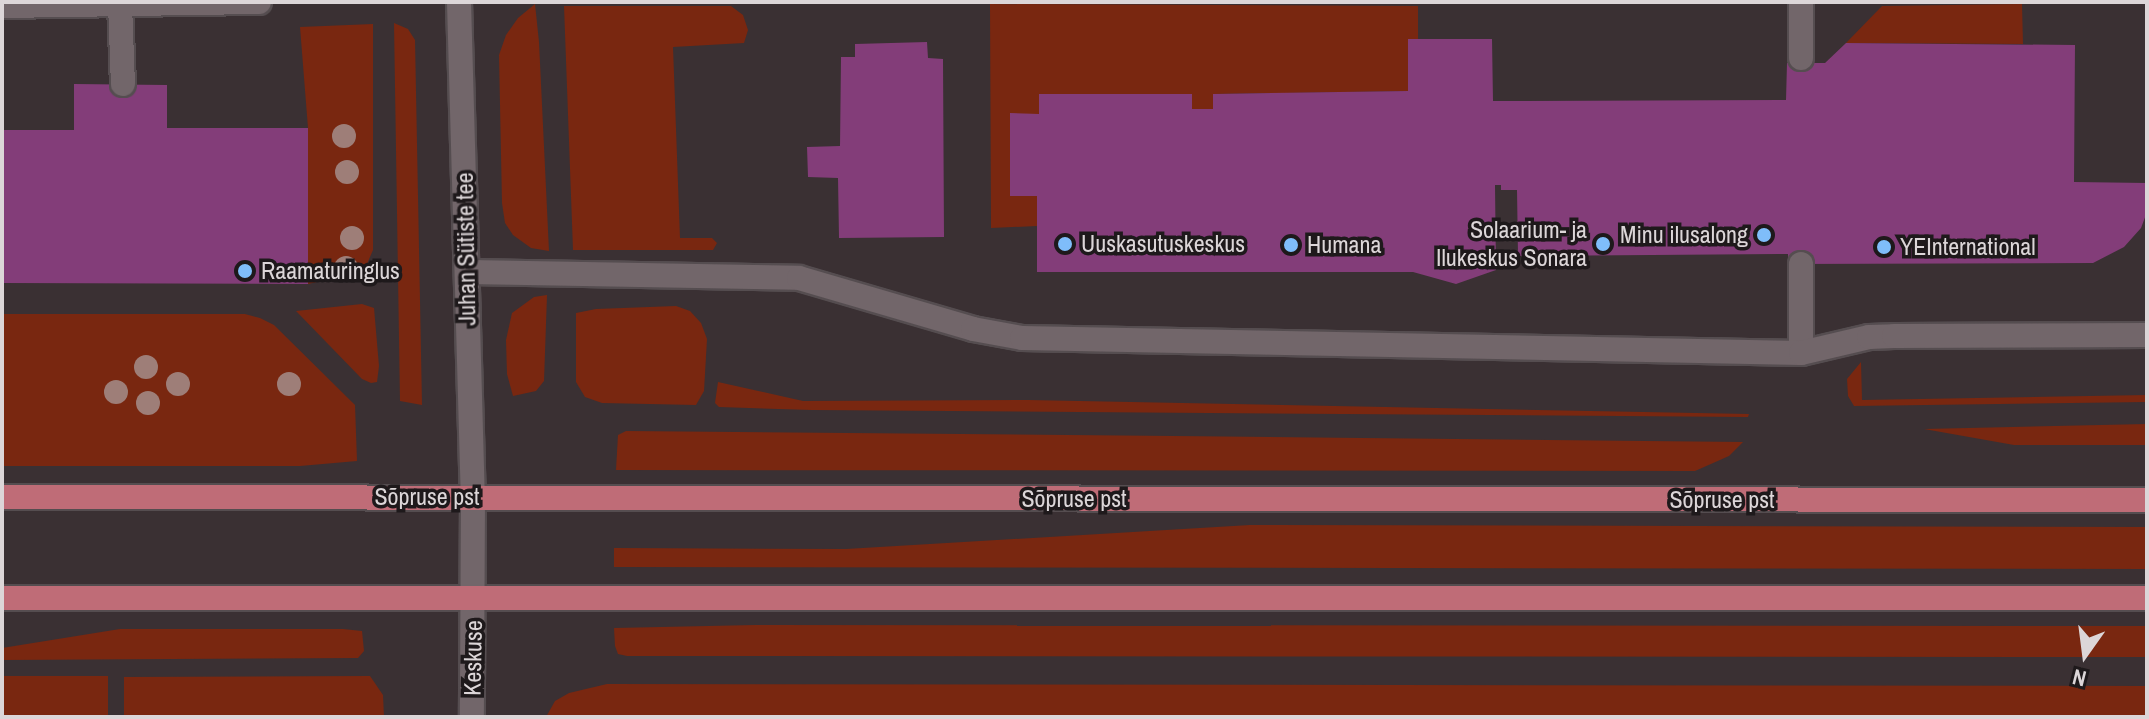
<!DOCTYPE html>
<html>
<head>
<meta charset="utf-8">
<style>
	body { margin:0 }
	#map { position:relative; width:2149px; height:719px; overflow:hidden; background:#3a3033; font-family:"Archivo Narrow",sans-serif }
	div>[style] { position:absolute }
	.green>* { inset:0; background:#792710; transform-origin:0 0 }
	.building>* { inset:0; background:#833d79 }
	.roads { filter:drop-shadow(2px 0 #554d50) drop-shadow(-2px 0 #554d50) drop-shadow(0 2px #554d50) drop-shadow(0 -2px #554d50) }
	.minor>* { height:24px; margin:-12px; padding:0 12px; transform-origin:12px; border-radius:12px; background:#72666a }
	.major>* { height:24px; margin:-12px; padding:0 12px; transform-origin:12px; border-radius:12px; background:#bf6c77 }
	.trees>* { width:24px; height:24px; margin:-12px; border-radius:50%; background:#9e7e78 }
	.dots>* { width:22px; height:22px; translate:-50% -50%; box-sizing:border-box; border:4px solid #1e191b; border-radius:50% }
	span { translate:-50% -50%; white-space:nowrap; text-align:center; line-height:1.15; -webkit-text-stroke:7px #1e191b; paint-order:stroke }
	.poi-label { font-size:24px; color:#dcd6d8 }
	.right { translate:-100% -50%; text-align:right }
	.left { translate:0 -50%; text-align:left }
	.street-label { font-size:24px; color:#dcd6d8 }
	.frame { position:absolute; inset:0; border:4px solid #dcd6d8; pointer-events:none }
	.north { position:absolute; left:2045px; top:615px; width:80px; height:80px; -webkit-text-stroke:6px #1e191b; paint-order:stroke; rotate:194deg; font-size:22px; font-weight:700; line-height:32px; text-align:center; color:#dcd6d8 }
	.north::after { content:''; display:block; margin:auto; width:28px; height:36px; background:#dcd6d8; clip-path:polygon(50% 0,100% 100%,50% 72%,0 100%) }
</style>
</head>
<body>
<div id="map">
	<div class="green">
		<div style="clip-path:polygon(535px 4px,539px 42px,549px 251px,531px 248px,513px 235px,505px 223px,502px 203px,499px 55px,506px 35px,518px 18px)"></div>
		<div style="clip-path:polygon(990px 4px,1418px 6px,1418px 39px,1408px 39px,1408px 91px,1214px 94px,1213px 109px,1192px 109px,1192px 94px,1039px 94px,1039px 114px,1010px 114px,1010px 195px,1037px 196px,1037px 226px,991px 228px)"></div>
		<div style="clip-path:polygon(2022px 4px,2023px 44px,1846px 43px,1882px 6px)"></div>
		<div style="clip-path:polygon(564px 6px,731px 6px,743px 15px,748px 30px,744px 43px,673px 47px,680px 238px,712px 238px,717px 243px,713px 250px,573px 250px)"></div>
		<div style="clip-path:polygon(394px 23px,408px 29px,415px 40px,422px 405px,400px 401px)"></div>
		<div style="clip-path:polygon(373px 24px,373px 250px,364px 271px,308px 284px,308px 128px,300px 27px)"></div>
		<div style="clip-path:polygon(547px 295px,544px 381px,536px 391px,513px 396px,507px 374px,506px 340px,512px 313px,534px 297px)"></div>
		<div style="clip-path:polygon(362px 304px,374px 308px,379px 366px,377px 382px,371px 383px,362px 379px,296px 311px)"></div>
		<div style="clip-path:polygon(676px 306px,690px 311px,701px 323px,707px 339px,704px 391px,696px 405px,602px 403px,585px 397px,576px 382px,576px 313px,596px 309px)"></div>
		<div style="clip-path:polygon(2px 314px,245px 314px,260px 318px,274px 325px,355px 405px,357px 461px,300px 466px,2px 466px)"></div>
		<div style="clip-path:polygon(1861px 362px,1862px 400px,2147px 395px,2147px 402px,1854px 406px,1848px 396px,1847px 379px)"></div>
		<div style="clip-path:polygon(718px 382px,803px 401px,1028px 400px,1749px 414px,1748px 417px,812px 410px,719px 407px,715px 403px)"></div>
		<div style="clip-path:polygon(2147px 424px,2147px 445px,2014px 445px,1924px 429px)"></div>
		<div style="clip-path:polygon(626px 431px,1174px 436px,1743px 442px,1729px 456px,1695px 471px,616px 470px,618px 435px)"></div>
		<div style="clip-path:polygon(1250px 525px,2147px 527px,2147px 569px,614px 567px,614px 548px,846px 549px)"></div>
		<div style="clip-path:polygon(755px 625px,2147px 626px,2147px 657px,627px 656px,618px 654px,615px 646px,614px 628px)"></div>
		<div style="clip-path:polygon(120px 629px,343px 629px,362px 631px,364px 651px,358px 658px,2px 660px,2px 648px)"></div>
		<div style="left:2px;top:676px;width:106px;height:41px"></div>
		<div style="clip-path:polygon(370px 676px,383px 695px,384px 717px,124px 717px,124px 677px)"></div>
		<div style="clip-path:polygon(607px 684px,2147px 686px,2147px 717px,546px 717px,555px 701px,569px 693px)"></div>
	</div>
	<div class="building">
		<div style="clip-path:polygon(1408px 39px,1492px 39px,1493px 101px,1786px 100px,1787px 63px,1825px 63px,1846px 43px,2075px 45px,2074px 182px,2147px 183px,2147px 212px,2141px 228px,2124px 247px,2093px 263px,1788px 264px,1788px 254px,1518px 256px,1517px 190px,1501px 190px,1501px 185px,1495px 185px,1496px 270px,1456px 284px,1413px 272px,1037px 272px,1037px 196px,1010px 196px,1010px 113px,1039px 114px,1039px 94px,1192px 94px,1192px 109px,1213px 109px,1213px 94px,1408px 91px)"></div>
		<div style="clip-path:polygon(927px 42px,928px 58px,943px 59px,944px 237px,839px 238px,838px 178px,808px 177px,807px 147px,840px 146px,841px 57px,855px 57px,855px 44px)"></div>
		<div style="clip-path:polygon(74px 84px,167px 85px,167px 128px,308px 128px,308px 284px,2px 283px,2px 130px,74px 130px)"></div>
	</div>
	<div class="roads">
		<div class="minor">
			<div style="left:459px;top:2px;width:495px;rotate:88.4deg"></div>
			<div style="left:473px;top:497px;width:220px;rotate:90.3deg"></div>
			<div style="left:1801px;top:2px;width:56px;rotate:90deg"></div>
			<div style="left:120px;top:4px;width:80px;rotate:87.9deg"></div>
			<div style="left:2px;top:6px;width:257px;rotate:-0.9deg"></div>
			<div style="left:1801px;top:264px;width:89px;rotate:90deg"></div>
			<div style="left:467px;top:272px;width:332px;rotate:1deg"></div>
			<div style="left:799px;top:278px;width:181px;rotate:16.3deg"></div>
			<div style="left:973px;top:329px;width:50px;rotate:10.4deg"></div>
			<div style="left:1022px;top:338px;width:779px;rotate:1.1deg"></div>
			<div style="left:1801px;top:353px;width:70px;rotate:-13.2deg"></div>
			<div style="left:1869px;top:337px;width:25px;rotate:-2deg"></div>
			<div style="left:1894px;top:336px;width:253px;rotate:-0.2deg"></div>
		</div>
		<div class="major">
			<div style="left:2px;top:497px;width:2145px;rotate:0.08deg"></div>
			<div style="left:2px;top:598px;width:2145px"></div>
		</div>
	</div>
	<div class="trees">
		<div style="left:344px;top:136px"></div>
		<div style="left:347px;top:172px"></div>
		<div style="left:352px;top:238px"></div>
		<div style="left:346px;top:268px"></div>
		<div style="left:146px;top:367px"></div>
		<div style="left:178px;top:384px"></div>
		<div style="left:289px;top:384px"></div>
		<div style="left:116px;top:392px"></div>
		<div style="left:148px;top:403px"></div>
	</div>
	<div class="dots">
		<div style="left:1764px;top:235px;background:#7fbdfa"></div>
		<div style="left:1065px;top:244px;background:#7fbdfa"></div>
		<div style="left:1603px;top:244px;background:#7fbdfa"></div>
		<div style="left:1291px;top:245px;background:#7fbdfa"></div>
		<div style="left:1884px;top:247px;background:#7fbdfa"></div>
		<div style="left:245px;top:271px;background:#7fbdfa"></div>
	</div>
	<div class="poi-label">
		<span class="right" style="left:1587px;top:244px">Solaarium- ja<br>Ilukeskus Sonara</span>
		<span class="right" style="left:1748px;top:235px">Minu ilusalong</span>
		<span class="left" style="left:1081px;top:244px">Uuskasutuskeskus</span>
		<span class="left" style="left:1307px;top:245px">Humana</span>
		<span class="left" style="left:1900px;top:247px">YEInternational</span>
		<span class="left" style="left:261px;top:271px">Raamaturinglus</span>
	</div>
	<div class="street-label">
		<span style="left:466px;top:249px;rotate:-91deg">Juhan Sütiste tee</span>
		<span style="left:427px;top:497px">Sõpruse pst</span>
		<span style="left:1074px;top:499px">Sõpruse pst</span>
		<span style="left:1722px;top:500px">Sõpruse pst</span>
		<span style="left:473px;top:658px;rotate:-89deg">Keskuse</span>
	</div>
	<div class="frame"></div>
	<div class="north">N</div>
</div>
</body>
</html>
